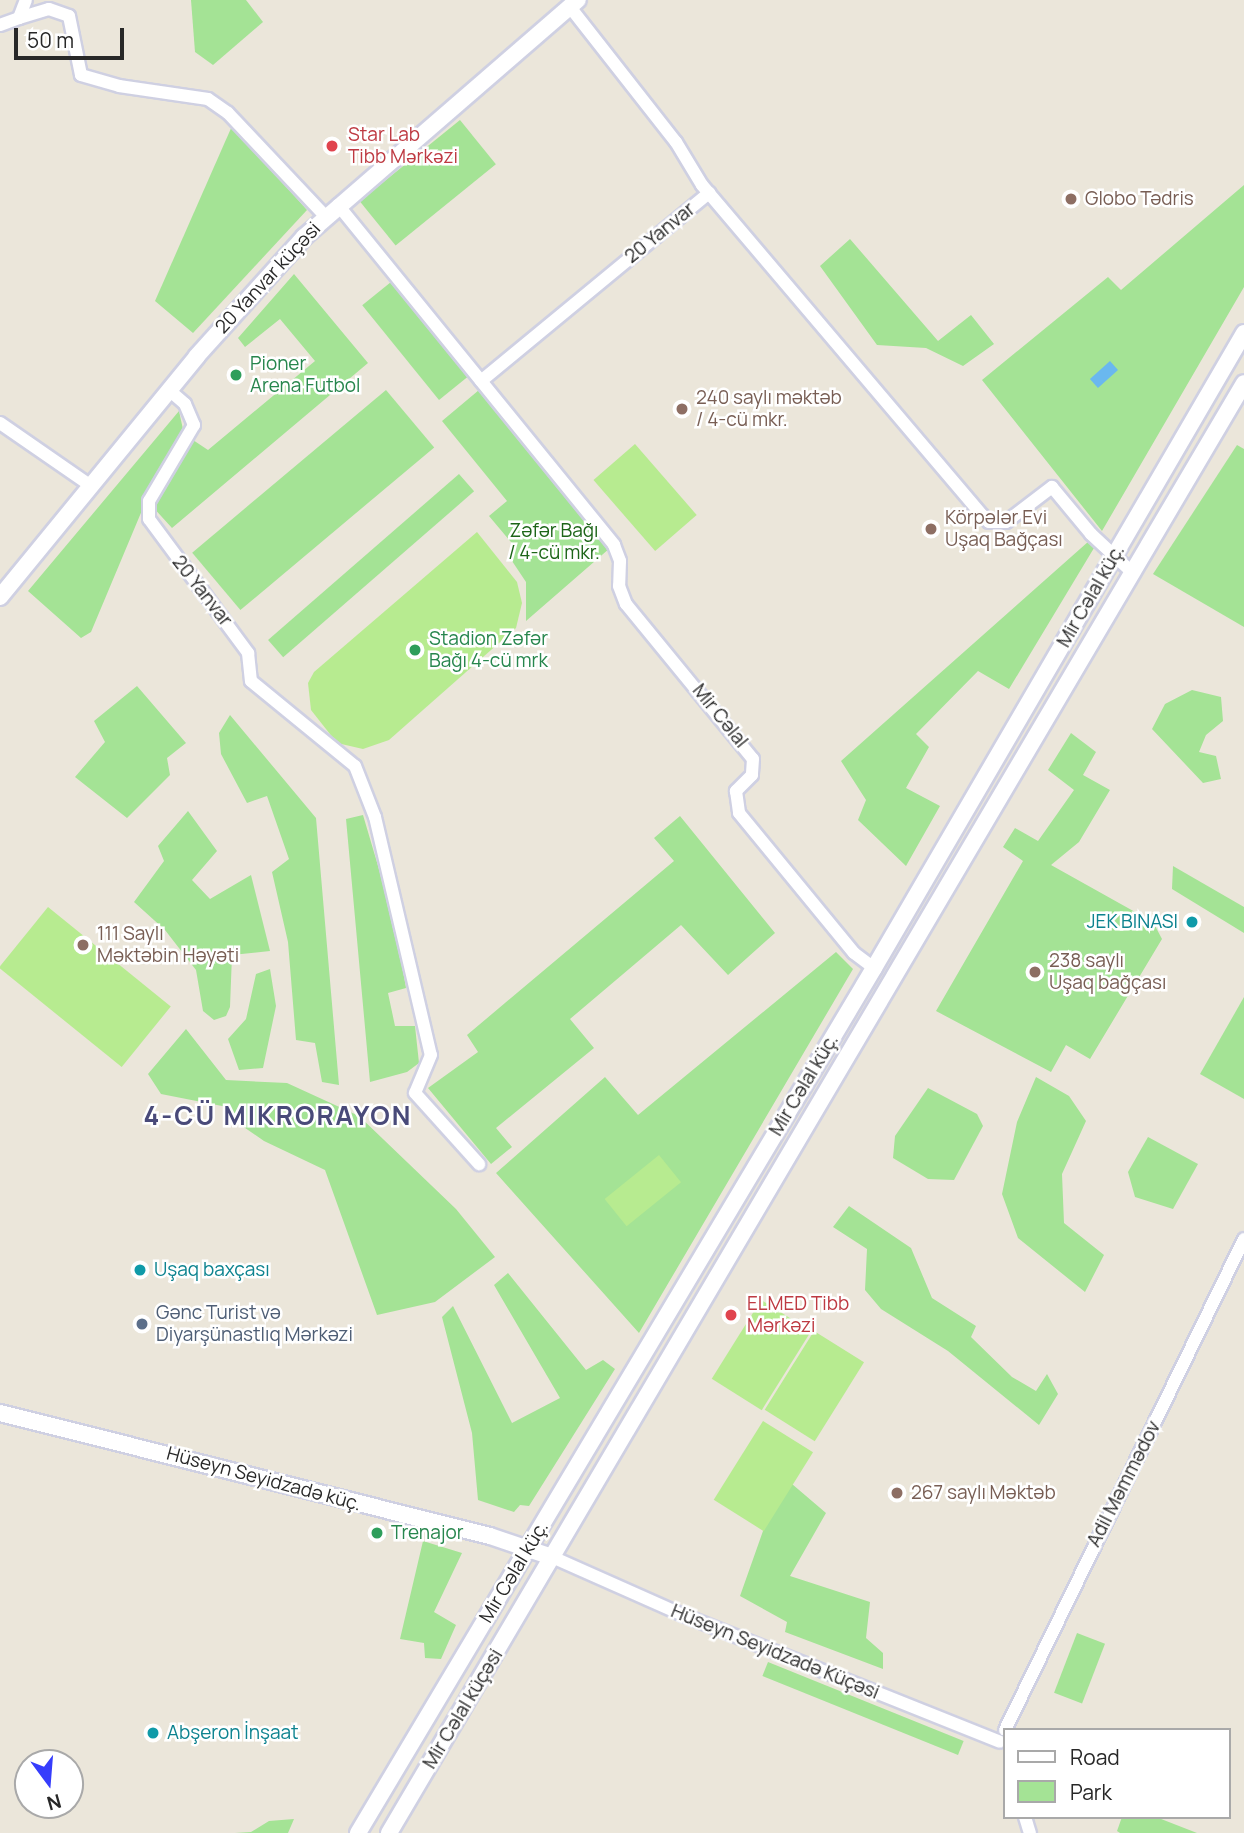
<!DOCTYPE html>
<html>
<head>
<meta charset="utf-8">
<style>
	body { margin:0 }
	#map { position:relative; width:1244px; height:1833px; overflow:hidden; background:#ebe6da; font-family:Manrope,sans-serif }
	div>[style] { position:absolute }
	.green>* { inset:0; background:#a4e395; transform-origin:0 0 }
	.pitch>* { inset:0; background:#b7eb90; transform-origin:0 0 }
	.water>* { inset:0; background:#6ab8ef; transform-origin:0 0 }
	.roads { filter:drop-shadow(2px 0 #cfd0e2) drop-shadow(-2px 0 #cfd0e2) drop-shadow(0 2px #cfd0e2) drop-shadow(0 -2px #cfd0e2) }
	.minor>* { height:12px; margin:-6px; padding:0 6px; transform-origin:6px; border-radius:6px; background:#fff }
	.tertiary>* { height:16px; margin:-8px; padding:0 8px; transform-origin:8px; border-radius:8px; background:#fff }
	.dots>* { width:19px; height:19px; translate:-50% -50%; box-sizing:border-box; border:4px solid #fff; border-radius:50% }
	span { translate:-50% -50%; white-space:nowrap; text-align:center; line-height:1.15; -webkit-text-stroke:5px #fff; paint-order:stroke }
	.health-label { font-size:19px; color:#be3a42 }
	.left { translate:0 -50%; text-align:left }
	.education-label { font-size:19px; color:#785e54 }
	.street-label { font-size:19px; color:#282828 }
	.leisure-label { font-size:19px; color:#27864d }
	.park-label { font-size:19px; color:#1d6518 }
	.culture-label { font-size:19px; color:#0d838f }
	.right { translate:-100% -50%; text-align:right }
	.service-label { font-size:19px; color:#4e5e75 }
	.district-label { font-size:26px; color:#494a79; font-weight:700; letter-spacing:2px }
	.legend { position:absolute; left:1003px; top:1728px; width:228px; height:91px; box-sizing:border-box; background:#fff; border:2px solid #a9a9a9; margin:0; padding:9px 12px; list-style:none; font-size:21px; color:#282828 }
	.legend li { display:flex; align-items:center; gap:14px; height:35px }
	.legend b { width:35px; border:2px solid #a9a9a9 }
	.north { position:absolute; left:14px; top:1749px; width:70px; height:70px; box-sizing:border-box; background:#fff; border:2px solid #a9a9a9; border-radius:50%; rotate:164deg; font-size:19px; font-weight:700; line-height:28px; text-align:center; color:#282828 }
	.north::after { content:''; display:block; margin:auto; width:24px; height:32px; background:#363dfc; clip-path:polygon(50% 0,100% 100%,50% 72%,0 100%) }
	.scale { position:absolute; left:14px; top:28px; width:110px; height:32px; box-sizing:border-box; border:4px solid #282828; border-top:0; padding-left:9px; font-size:21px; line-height:24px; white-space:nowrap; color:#282828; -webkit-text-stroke:5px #fff; paint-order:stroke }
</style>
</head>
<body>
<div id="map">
	<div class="green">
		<div style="clip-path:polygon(191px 0,246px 0,263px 22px,213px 65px,195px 52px)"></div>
		<div style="left:460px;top:120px;width:57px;height:129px;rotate:51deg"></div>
		<div style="clip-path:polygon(232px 126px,307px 210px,193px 333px,155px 301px)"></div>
		<div style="clip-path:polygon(1244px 185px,1244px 287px,1102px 531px,982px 380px,1108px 277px,1121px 290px)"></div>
		<div style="clip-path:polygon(850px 239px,938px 341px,971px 315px,994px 344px,963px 366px,926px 348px,877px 345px,820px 266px)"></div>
		<div style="clip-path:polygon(294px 274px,368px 363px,172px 528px,151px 505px,143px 508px,91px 632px,81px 638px,28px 591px,179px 411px,184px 434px,208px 450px,315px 361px,280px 319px,245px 347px,238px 338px)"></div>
		<div style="left:391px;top:282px;width:122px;height:37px;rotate:51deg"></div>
		<div style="left:386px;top:390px;width:75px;height:253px;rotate:50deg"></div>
		<div style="clip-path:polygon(479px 390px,610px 548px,526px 621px,526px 582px,508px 555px,516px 548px,489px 516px,507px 501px,442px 421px)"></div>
		<div style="clip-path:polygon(1237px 445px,1244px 449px,1244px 627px,1153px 574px)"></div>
		<div style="left:459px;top:474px;width:23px;height:253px;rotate:49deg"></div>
		<div style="clip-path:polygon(1089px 541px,1094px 548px,1009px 689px,978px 671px,916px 734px,929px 747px,906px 788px,940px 806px,906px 866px,858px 820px,866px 800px,841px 761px)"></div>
		<div style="clip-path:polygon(137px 686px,186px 743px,167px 758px,170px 775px,127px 818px,75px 777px,105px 742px,94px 721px)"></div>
		<div style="clip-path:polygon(1192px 690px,1221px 697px,1223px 721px,1206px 735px,1199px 752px,1216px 756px,1221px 779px,1203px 783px,1152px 729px,1165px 704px)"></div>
		<div style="clip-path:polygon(230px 715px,316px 818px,339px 1085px,322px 1082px,315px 1043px,296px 1040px,288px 942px,272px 872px,289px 859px,267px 796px,247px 803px,221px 754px,219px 733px)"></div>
		<div style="clip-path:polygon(1071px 733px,1096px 752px,1083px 775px,1110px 790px,1079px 842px,1051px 865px,1153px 922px,1162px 939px,1090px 1059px,1066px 1045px,1051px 1072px,936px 1011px,1023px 861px,1003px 847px,1015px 828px,1038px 841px,1074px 790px,1048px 770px)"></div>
		<div style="clip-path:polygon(188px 811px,217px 851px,192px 880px,210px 899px,251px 875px,270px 951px,232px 955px,230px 1007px,226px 1016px,214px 1020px,203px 1011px,196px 970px,165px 930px,134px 902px,164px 861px,158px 846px)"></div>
		<div style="clip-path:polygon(363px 815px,394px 920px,406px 988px,388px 993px,395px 1026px,415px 1026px,419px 1063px,407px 1072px,370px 1082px,346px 819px)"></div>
		<div style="clip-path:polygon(680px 816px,775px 933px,728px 975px,681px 925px,570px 1019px,594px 1048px,496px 1128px,512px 1147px,491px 1164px,428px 1088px,478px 1052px,467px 1035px,674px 861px,654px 838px)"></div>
		<div style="clip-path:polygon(1173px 866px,1244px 907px,1244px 933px,1172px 889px)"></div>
		<div style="clip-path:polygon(836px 952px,853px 969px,639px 1333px,496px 1173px,605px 1077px,638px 1115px)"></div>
		<div style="clip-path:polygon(270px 969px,276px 1006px,263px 1068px,239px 1070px,228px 1039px,246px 1019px,256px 974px)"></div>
		<div style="clip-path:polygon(1244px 997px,1244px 1099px,1200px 1074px)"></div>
		<div style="clip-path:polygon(186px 1029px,226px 1080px,287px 1083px,359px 1116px,456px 1209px,495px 1257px,435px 1302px,377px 1315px,325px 1170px,264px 1141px,235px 1121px,227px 1107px,161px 1094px,148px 1074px)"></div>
		<div style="clip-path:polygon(1036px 1077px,1069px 1096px,1086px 1121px,1062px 1174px,1064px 1223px,1104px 1255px,1085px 1292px,1018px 1238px,1002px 1194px,1017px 1122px)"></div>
		<div style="clip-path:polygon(928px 1088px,977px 1114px,983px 1126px,954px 1180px,928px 1179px,893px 1158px,895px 1136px)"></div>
		<div style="clip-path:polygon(1148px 1137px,1198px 1164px,1173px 1209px,1135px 1197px,1128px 1172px)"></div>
		<div style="clip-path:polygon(849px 1206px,911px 1248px,932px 1298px,976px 1326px,971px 1337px,1012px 1377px,1036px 1391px,1047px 1374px,1058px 1394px,1039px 1425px,948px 1351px,881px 1309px,865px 1290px,867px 1249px,833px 1227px)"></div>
		<div style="clip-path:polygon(508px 1273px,586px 1370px,603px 1360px,615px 1369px,529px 1506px,520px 1505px,514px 1512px,478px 1500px,472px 1433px,442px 1317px,453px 1306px,512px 1423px,560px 1398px,494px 1285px)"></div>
		<div style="clip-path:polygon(792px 1484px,826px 1513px,790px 1576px,870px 1602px,866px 1638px,883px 1653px,883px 1669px,785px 1632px,787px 1622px,740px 1596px,763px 1531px)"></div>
		<div style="clip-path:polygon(423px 1541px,462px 1553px,434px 1612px,456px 1625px,441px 1659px,425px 1658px,424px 1643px,400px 1639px)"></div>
		<div style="left:1077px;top:1633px;width:30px;height:64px;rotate:21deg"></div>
		<div style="left:768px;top:1662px;width:211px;height:15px;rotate:22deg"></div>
		<div style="clip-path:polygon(1122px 1817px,1156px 1817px,1197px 1833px,1120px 1833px,1117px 1831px)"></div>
		<div style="clip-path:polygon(294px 1819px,288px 1833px,235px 1833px,251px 1832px,269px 1821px)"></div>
	</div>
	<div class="pitch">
		<div style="left:635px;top:444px;width:94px;height:55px;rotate:49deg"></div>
		<div style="clip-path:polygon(477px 532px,517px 582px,522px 603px,516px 628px,389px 740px,363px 749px,337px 743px,311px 710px,308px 683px,314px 672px)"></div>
		<div style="left:48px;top:907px;width:158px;height:78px;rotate:39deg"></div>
		<div style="left:659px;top:1155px;width:35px;height:70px;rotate:51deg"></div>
		<div style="left:761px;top:1300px;width:59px;height:93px;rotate:32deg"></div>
		<div style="left:814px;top:1331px;width:59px;height:93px;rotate:32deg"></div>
		<div style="left:763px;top:1421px;width:59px;height:93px;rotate:32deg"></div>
	</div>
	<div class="water">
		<div style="left:1110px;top:361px;width:12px;height:27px;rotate:48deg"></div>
	</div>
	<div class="roads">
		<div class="minor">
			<div style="left:570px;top:7px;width:172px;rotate:51.9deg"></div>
			<div style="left:676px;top:142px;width:50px;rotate:58.8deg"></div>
			<div style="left:702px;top:185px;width:433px;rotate:49.7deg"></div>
			<div style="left:982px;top:515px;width:10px;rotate:45deg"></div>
			<div style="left:989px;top:522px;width:17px"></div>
			<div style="left:1006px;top:522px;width:58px;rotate:-37.3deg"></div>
			<div style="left:1052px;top:487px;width:61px;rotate:50.3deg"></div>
			<div style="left:1091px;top:534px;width:57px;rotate:42.9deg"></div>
			<div style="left:19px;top:18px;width:31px;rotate:-17deg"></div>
			<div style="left:49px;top:9px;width:21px;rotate:19deg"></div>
			<div style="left:69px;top:16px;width:60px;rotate:78.5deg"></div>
			<div style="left:81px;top:75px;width:40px;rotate:16deg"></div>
			<div style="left:119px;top:86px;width:90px;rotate:8.3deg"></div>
			<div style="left:208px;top:99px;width:24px;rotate:35deg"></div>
			<div style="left:228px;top:113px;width:141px;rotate:46.7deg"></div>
			<div style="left:0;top:25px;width:20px;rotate:-20deg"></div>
			<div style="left:19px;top:18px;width:19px;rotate:-69deg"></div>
			<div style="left:338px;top:205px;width:438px;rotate:50.9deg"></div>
			<div style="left:614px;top:545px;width:17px;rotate:69deg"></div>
			<div style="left:620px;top:561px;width:25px;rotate:92deg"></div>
			<div style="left:619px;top:586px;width:19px;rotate:69deg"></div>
			<div style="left:626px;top:604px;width:200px;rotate:50.7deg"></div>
			<div style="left:753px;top:759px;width:16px;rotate:94deg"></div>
			<div style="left:752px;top:775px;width:23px;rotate:135deg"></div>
			<div style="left:736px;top:791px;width:22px;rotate:82deg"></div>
			<div style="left:739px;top:813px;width:181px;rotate:50.6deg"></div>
			<div style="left:854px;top:953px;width:25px;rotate:37deg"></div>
			<div style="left:481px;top:381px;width:296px;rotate:-39.5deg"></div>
			<div style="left:169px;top:390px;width:21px;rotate:41deg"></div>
			<div style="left:185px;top:404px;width:23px;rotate:67deg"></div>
			<div style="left:194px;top:425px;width:88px;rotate:120.6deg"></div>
			<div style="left:149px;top:501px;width:18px;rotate:90deg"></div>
			<div style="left:149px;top:519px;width:167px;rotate:53.5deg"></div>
			<div style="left:248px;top:653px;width:28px;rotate:84deg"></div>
			<div style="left:251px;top:681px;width:134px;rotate:39.3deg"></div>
			<div style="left:355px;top:766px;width:55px;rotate:68.6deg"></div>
			<div style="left:375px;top:817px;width:244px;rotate:76.8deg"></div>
			<div style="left:431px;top:1055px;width:41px;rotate:112.8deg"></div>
			<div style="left:415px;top:1093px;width:96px;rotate:48deg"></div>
			<div style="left:0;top:423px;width:111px;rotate:34.7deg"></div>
			<div style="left:552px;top:1557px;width:143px;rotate:23.9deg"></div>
			<div style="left:683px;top:1615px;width:341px;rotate:21.8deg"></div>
			<div style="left:1005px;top:1730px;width:546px;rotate:-64.04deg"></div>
			<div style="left:1025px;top:1817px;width:17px;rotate:73deg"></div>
		</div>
		<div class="tertiary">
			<div style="left:0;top:597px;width:311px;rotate:-50.7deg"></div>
			<div style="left:197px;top:356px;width:160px;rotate:-48deg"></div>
			<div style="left:304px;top:237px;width:362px;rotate:-40.9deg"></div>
			<div style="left:0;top:1413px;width:505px;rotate:14.09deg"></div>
			<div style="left:490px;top:1536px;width:65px;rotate:18.7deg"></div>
			<div style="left:358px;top:1833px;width:1007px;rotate:-59.18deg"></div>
			<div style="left:874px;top:968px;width:735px;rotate:-59.77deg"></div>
			<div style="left:389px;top:1833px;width:1683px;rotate:-59.47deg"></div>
		</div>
	</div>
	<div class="dots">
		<div style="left:332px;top:146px;background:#e0444e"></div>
		<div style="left:1071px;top:199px;background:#8d6e63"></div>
		<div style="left:236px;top:375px;background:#2e9e5b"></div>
		<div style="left:682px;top:409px;background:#8d6e63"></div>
		<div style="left:931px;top:529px;background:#8d6e63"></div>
		<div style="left:415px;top:650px;background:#2e9e5b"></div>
		<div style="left:1192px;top:922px;background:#0f9aa8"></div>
		<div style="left:83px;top:945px;background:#8d6e63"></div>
		<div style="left:1035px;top:972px;background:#8d6e63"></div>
		<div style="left:140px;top:1270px;background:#0f9aa8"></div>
		<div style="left:731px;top:1315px;background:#e0444e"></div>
		<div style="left:142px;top:1324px;background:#5c6f8a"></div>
		<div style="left:897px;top:1493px;background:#8d6e63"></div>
		<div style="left:377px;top:1533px;background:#2e9e5b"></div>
		<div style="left:153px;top:1733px;background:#0f9aa8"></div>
	</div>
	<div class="health-label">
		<span class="left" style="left:348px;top:146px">Star Lab<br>Tibb Mәrkәzi</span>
		<span class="left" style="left:747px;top:1315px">ELMED Tibb<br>Mərkəzi</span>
	</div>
	<div class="education-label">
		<span class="left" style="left:1085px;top:199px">Globo Tədris</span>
		<span class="left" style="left:696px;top:409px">240 saylı məktəb<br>/ 4-cü mkr.</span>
		<span class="left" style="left:945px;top:529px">Körpələr Evi<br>Uşaq Bağçası</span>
		<span class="left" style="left:97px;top:945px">111 Saylı<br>Məktəbin Həyəti</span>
		<span class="left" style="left:1049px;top:972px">238 saylı<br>Uşaq bağçası</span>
		<span class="left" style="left:911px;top:1493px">267 saylı Məktəb</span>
	</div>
	<div class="street-label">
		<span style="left:660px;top:233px;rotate:-39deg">20 Yanvar</span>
		<span style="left:268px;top:278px;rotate:-47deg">20 Yanvar küçəsi</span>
		<span style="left:202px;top:591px;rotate:52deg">20 Yanvar</span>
		<span style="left:1091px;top:596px;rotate:-60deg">Mir Cəlal küç.</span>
		<span style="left:720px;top:716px;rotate:51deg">Mir Cəlal</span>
		<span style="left:804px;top:1085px;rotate:-59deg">Mir Cəlal küç.</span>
		<span style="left:264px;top:1479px;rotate:15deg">Hüseyn Seyidzadə küç.</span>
		<span style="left:1124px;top:1484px;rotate:-63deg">Adil Məmmədov</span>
		<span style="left:514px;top:1572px;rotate:-59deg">Mir Cəlal küç.</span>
		<span style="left:775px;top:1652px;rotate:22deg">Hüseyn Seyidzadə Küçəsi</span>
		<span style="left:463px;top:1709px;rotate:-59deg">Mir Cəlal küçəsi</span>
	</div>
	<div class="leisure-label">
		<span class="left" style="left:250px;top:375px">Pioner<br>Arena Futbol</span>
		<span class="left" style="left:429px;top:650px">Stadion Zəfər<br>Bağı 4-cü mrk</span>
		<span class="left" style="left:391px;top:1533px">Trenajor</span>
	</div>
	<div class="park-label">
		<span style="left:554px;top:542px">Zəfər Bağı<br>/ 4-cü mkr.</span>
	</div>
	<div class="culture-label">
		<span class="right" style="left:1178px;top:922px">JEK BINASI</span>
		<span class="left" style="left:154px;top:1270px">Uşaq baxçası</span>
		<span class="left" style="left:167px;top:1733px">Abşeron İnşaat</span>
	</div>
	<div class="service-label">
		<span class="left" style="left:156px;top:1324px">Gənc Turist və<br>Diyarşünastlıq Mərkəzi</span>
	</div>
	<div class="district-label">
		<span style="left:278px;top:1116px">4-CÜ MIKRORAYON</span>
	</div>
	<ul class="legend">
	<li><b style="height:9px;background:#fff"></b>Road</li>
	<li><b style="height:19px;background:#a4e395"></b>Park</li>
	</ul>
	<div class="north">N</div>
	<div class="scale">50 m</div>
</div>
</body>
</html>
